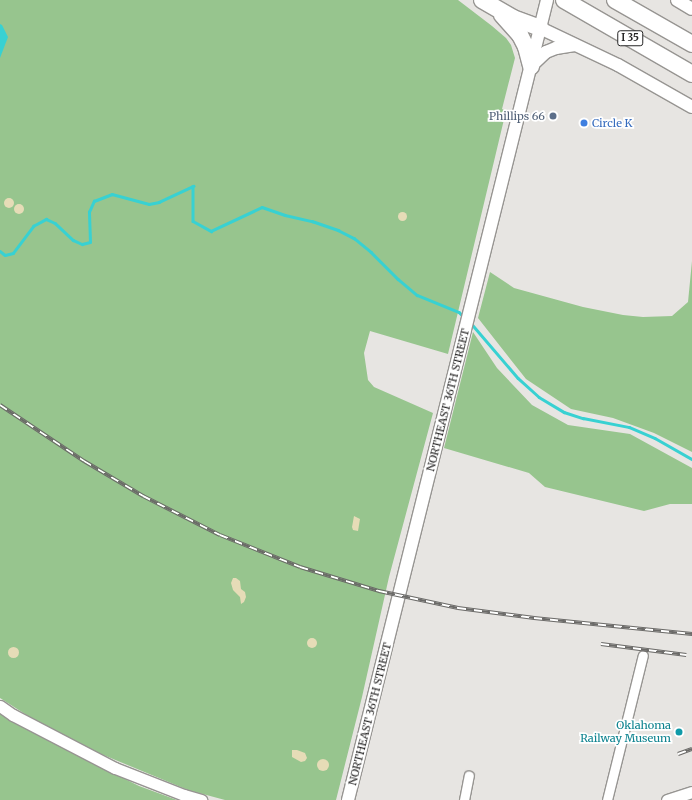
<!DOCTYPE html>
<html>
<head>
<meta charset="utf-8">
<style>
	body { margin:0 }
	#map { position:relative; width:692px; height:800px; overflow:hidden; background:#e7e5e2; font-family:Merriweather,serif }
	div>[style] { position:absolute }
	.green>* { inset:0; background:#97c58e }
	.sand>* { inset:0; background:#e6dcb7 }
	.round { border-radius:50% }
	.water>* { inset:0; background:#38d1d2 }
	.stream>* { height:2.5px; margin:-1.25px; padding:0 1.25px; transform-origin:1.25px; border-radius:1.25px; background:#38d1d2 }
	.roads { filter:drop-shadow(1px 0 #979592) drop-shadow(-1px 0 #979592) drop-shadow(0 1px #979592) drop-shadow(0 -1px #979592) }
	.minor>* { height:9px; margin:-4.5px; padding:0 4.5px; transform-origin:4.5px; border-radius:4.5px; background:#fff }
	.tertiary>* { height:11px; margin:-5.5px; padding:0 5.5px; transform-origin:5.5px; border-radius:5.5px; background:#fff }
	.secondary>* { height:12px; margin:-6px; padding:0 6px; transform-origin:6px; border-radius:6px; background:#fff }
	.motorway>* { height:16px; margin:-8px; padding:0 8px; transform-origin:8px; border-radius:8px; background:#fff }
	.rail>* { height:4px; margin-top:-2px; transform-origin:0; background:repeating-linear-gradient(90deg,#fff 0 8px,#6b6a68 0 16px); box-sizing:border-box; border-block:1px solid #6b6a68 }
	.dots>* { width:11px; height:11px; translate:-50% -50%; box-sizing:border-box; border:2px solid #fff; border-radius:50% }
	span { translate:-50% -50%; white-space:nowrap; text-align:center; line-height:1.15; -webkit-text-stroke:3.5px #fff; paint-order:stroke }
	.shield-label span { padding:1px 3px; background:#fff; border:1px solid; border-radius:3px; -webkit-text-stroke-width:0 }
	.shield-label { font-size:10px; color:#252424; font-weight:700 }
	.service-label { font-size:11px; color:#4e5e75 }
	.right { translate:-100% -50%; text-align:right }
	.shop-label { font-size:11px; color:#366cbe }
	.left { translate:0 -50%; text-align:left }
	.street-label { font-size:11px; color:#252424 }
	.culture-label { font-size:11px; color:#0d838f }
</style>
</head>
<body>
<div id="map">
	<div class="green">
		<div style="clip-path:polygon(0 0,458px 0,492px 26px,506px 38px,511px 45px,515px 58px,502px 109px,506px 111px,448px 354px,370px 331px,364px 353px,368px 380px,374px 387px,433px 413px,389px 577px,362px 697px,336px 800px,225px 800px,188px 790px,101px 754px,36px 721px,0 698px)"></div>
		<div style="clip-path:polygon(692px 261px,692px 452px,654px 433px,613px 418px,571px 409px,526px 379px,478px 318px,490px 272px,514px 288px,583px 307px,623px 315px,643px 317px,672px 316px,688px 302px)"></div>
		<div style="clip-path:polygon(473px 332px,497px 368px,532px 405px,568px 425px,630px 434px,692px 468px,692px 504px,670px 504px,644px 511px,545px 487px,529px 473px,444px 448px)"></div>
		<div style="clip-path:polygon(0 712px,28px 730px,139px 786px,177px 800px,0 800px)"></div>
	</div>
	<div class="sand">
		<div class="round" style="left:4px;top:198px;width:10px;height:10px"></div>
		<div class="round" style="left:14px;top:204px;width:10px;height:10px"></div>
		<div class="round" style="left:397.5px;top:211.5px;width:9px;height:9px"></div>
		<div style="clip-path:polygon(354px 516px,360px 519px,358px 531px,353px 530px,352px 527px)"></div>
		<div style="clip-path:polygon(233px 578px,236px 578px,240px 581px,241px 589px,245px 592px,246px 597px,244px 602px,241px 604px,240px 597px,233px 590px,231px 583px)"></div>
		<div class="round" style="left:307px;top:638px;width:10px;height:10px"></div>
		<div class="round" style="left:7.5px;top:646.5px;width:11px;height:11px"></div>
		<div style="clip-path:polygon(292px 750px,297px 750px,305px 753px,307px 758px,305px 761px,301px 762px,292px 757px)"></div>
		<div class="round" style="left:317px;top:759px;width:12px;height:12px"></div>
	</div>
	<div class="water">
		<div style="clip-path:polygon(0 24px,2px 25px,8px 37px,0 58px)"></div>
	</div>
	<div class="stream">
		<div style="left:0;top:251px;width:6px;rotate:39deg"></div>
		<div style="left:5px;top:255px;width:8px;rotate:-14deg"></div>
		<div style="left:13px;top:253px;width:34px;rotate:-53deg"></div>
		<div style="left:33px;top:226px;width:15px;rotate:-28deg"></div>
		<div style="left:46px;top:219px;width:10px;rotate:24deg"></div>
		<div style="left:55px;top:223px;width:25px;rotate:43deg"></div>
		<div style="left:73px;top:240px;width:10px;rotate:24deg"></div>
		<div style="left:82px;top:244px;width:8px;rotate:-14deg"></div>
		<div style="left:90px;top:242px;width:30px;rotate:-92deg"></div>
		<div style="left:89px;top:212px;width:12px;rotate:-66deg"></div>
		<div style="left:94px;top:201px;width:19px;rotate:-21deg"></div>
		<div style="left:112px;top:194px;width:38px;rotate:15deg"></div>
		<div style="left:149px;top:204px;width:10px;rotate:-11deg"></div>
		<div style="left:159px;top:202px;width:38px;rotate:-25deg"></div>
		<div style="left:193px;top:186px;width:35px;rotate:90deg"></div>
		<div style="left:193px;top:221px;width:21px;rotate:29deg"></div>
		<div style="left:211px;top:231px;width:56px;rotate:-25.2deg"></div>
		<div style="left:262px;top:207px;width:24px;rotate:19deg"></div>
		<div style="left:285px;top:215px;width:28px;rotate:13deg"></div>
		<div style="left:312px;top:221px;width:28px;rotate:19deg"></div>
		<div style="left:338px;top:230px;width:18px;rotate:27deg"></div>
		<div style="left:354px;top:238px;width:22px;rotate:39deg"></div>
		<div style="left:371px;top:252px;width:38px;rotate:45deg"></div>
		<div style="left:398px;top:279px;width:25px;rotate:40deg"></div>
		<div style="left:417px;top:295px;width:45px;rotate:22deg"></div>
		<div style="left:459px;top:312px;width:7px;rotate:45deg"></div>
		<div style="left:471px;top:323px;width:72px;rotate:49.5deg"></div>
		<div style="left:518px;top:378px;width:28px;rotate:42deg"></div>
		<div style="left:539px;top:397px;width:29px;rotate:31deg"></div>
		<div style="left:564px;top:412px;width:20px;rotate:18deg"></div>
		<div style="left:583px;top:418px;width:47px;rotate:11.1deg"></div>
		<div style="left:629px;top:427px;width:28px;rotate:23deg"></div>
		<div style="left:655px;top:438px;width:43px;rotate:29.6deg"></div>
	</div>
	<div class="roads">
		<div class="minor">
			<div style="left:464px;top:800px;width:25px;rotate:-79deg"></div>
			<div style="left:607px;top:800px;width:149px;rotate:-76.1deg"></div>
		</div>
		<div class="tertiary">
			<div style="left:0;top:706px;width:16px;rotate:35deg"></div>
			<div style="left:13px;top:715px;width:115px;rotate:27.5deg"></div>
			<div style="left:115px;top:768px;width:74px;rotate:21.4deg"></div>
			<div style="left:184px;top:795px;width:18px;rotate:16deg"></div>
			<div style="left:667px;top:800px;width:26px;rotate:-18deg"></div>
		</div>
		<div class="secondary">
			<div style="left:677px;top:0;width:17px;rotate:31deg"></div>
			<div style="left:540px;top:28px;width:86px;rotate:25.4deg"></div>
			<div style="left:618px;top:65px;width:85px;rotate:29.6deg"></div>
			<div style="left:531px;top:66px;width:21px;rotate:-43deg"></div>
			<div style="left:546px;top:52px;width:11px;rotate:-22deg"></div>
			<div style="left:556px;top:48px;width:19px;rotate:-9deg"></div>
			<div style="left:348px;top:800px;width:824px;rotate:-76.03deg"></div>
		</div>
		<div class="motorway">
			<div style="left:482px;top:0;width:36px;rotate:30deg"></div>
			<div style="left:513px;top:18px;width:29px;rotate:20deg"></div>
			<div style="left:564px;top:0;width:148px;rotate:30deg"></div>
			<div style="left:615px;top:0;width:89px;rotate:29.7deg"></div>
			<div style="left:502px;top:15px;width:27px;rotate:48deg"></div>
			<div style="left:520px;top:35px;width:13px;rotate:63deg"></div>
			<div style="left:526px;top:47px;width:20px;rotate:75deg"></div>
		</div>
	</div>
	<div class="rail">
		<div style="left:0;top:405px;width:101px;rotate:33.7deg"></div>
		<div style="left:84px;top:461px;width:69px;rotate:30.7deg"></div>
		<div style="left:143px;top:496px;width:86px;rotate:26.9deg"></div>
		<div style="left:220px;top:535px;width:86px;rotate:21.8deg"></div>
		<div style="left:300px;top:567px;width:83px;rotate:16.9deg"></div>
		<div style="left:379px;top:591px;width:81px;rotate:12.1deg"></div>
		<div style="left:458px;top:608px;width:77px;rotate:7.5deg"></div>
		<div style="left:534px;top:618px;width:159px;rotate:5.8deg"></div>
		<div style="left:601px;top:644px;width:86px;rotate:7.4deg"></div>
		<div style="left:678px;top:754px;width:15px;rotate:-20deg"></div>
	</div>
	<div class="dots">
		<div style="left:553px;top:116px;background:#5c6f8a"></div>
		<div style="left:584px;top:123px;background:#3f7fe0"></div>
		<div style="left:679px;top:732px;background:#0f9aa8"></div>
	</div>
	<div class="shield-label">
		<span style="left:630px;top:38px">I 35</span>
	</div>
	<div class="service-label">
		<span class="right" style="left:545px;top:116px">Phillips 66</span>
	</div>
	<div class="shop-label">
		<span class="left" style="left:592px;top:123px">Circle K</span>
	</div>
	<div class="street-label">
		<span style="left:448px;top:400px;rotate:-76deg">NORTHEAST 36TH STREET</span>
		<span style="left:370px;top:714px;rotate:-76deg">NORTHEAST 36TH STREET</span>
	</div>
	<div class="culture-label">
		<span class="right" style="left:671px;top:732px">Oklahoma<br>Railway Museum</span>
	</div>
</div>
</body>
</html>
